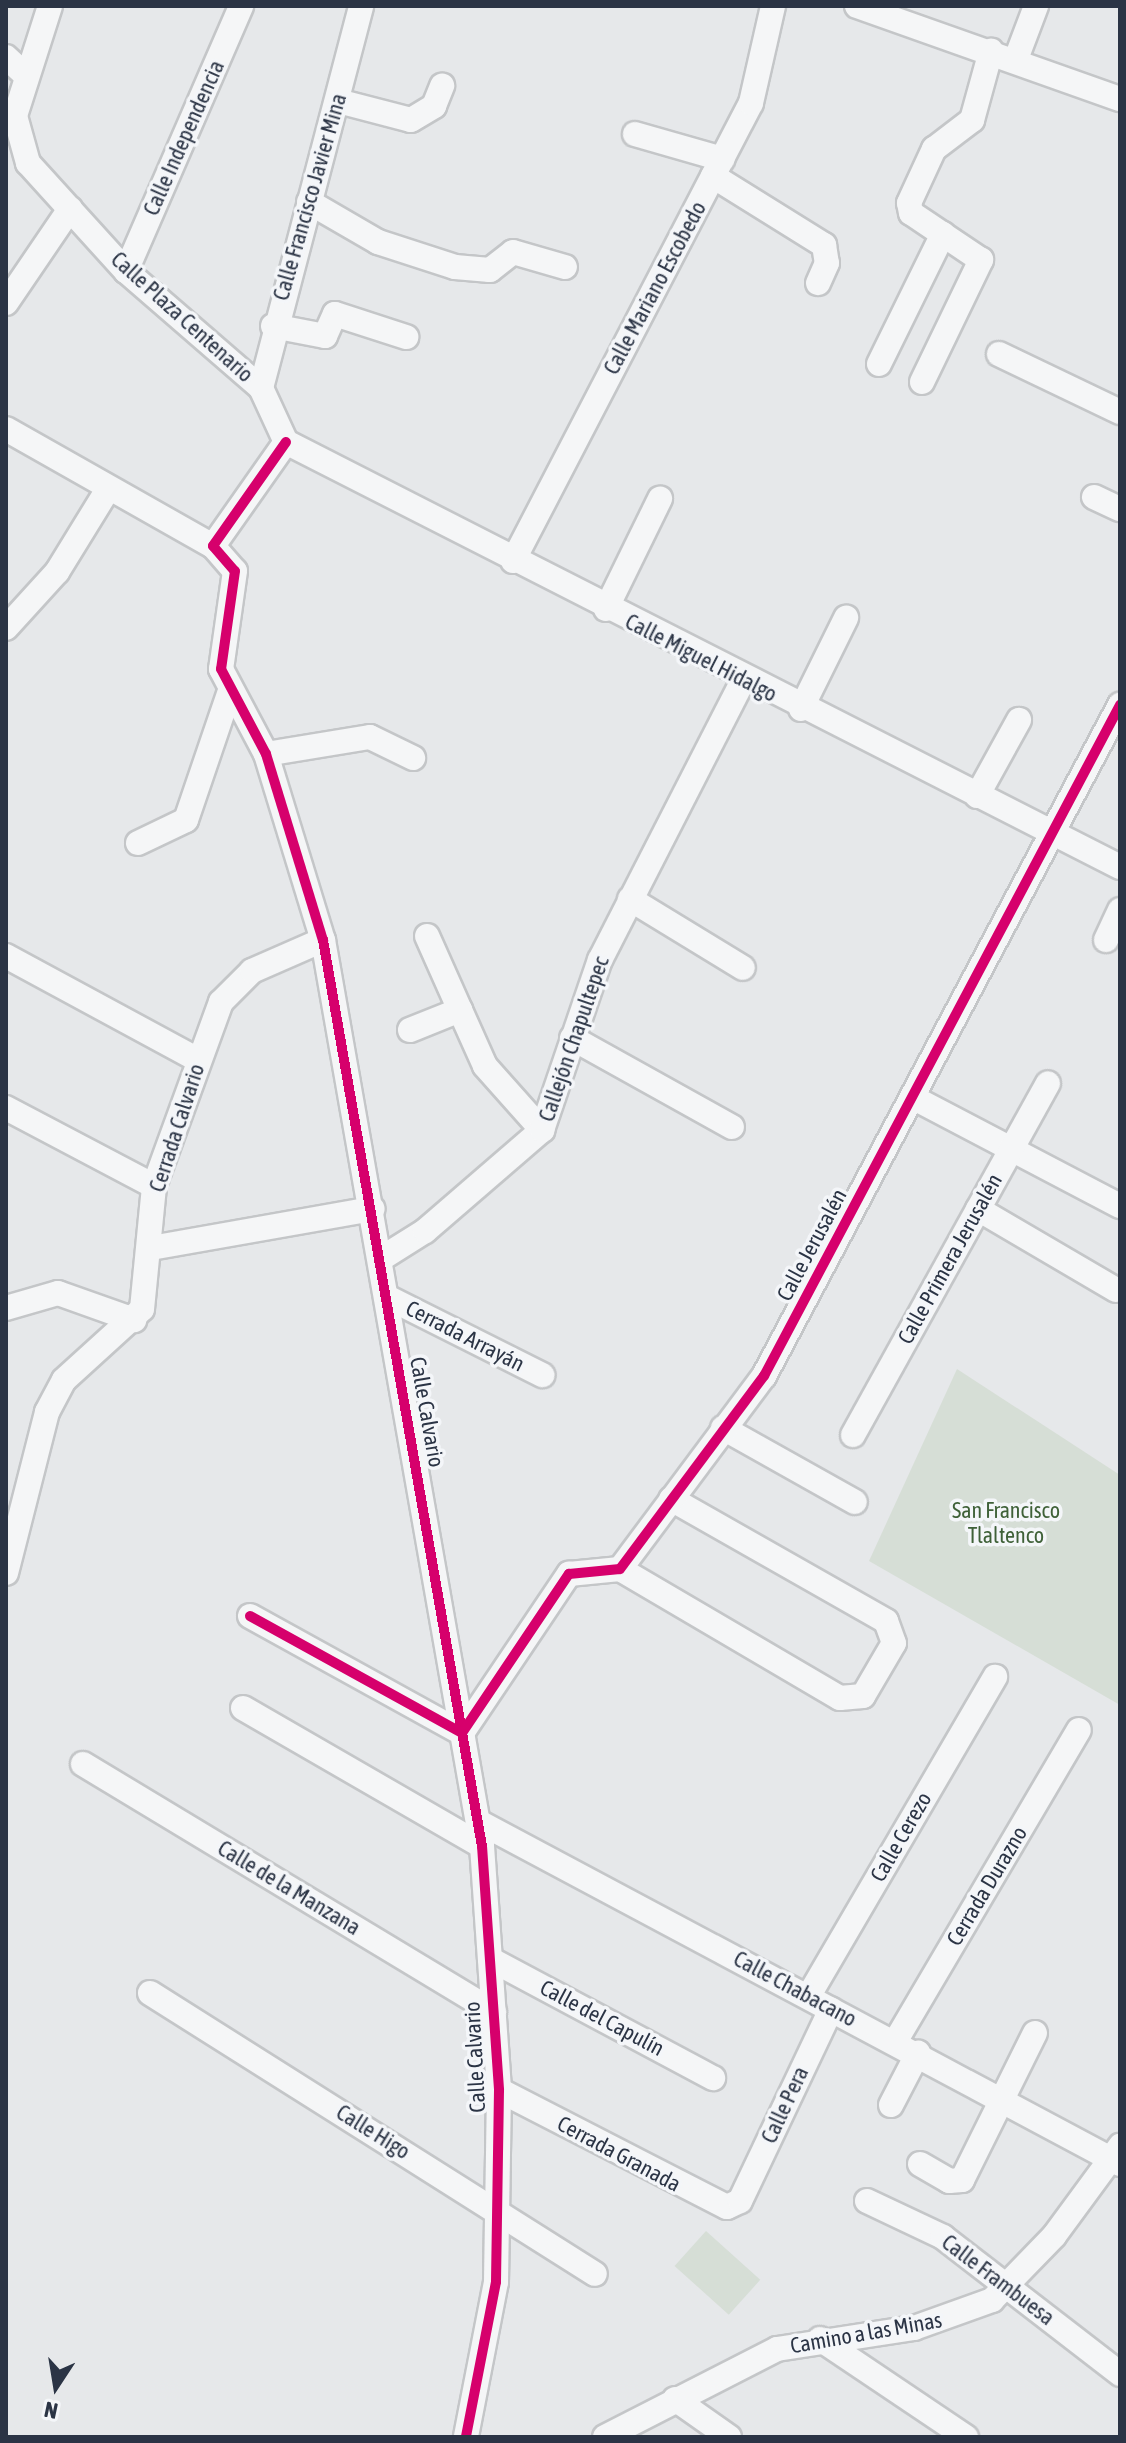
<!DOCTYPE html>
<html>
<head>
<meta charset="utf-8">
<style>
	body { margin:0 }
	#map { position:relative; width:1126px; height:2443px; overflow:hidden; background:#e6e8ea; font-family:"Asap Condensed",sans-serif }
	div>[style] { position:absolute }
	.green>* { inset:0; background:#d6ded6; transform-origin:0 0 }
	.roads { filter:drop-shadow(2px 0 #c4c6c8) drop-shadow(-2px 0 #c4c6c8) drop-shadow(0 2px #c4c6c8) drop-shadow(0 -2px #c4c6c8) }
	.minor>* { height:24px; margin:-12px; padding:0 12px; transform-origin:12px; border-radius:12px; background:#f5f6f7 }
	.cycleway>* { height:10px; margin:-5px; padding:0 5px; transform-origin:5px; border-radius:5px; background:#d6006c }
	span { translate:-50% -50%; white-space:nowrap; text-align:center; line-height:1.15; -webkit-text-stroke:7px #f4f6f9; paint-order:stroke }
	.street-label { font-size:22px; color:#2b3445 }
	.park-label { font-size:22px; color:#3f6138 }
	.frame { position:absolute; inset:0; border:8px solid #2b3445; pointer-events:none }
	.north { position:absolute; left:16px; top:2347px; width:80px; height:80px; -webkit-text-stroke:6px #f4f6f9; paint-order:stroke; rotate:192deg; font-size:22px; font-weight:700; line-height:32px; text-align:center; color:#2b3445 }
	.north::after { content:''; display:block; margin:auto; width:28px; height:36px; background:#2b3445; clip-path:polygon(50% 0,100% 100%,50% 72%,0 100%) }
</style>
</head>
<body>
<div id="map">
	<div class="green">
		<div style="clip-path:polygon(957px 1369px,1120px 1475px,1120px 1705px,869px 1561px)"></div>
		<div style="left:706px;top:2231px;width:73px;height:47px;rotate:42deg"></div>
	</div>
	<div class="roads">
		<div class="minor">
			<div style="left:50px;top:6px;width:115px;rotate:107.7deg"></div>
			<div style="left:15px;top:116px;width:49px;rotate:74.5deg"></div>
			<div style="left:28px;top:163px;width:146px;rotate:47.8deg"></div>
			<div style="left:126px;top:271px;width:179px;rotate:40.9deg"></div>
			<div style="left:261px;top:388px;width:60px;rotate:65.2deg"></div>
			<div style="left:857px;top:6px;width:279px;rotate:19.5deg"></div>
			<div style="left:6px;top:57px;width:25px;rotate:43deg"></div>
			<div style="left:1016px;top:59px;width:57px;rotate:-69.3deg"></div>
			<div style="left:338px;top:101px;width:75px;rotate:14.6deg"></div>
			<div style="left:411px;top:120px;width:27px;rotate:-31deg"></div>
			<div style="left:434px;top:106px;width:22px;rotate:-68deg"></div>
			<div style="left:635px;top:134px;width:91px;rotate:16deg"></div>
			<div style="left:713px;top:176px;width:131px;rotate:31.9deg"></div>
			<div style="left:824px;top:245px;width:18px;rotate:81deg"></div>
			<div style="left:827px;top:263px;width:22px;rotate:114deg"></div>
			<div style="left:309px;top:202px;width:80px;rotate:30.1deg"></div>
			<div style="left:378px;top:242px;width:81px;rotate:18deg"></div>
			<div style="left:455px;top:267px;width:35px;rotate:5deg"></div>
			<div style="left:490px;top:270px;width:29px;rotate:-38deg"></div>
			<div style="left:513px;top:252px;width:54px;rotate:16.1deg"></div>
			<div style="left:126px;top:271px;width:289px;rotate:-66.5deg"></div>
			<div style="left:6px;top:303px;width:114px;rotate:-55.8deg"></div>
			<div style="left:273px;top:326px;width:53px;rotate:10.9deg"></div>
			<div style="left:325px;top:336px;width:24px;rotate:-66deg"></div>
			<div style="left:335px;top:314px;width:75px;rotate:17.9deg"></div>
			<div style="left:999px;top:354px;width:134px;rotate:25.6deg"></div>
			<div style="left:879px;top:364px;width:145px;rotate:-63.8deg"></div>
			<div style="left:922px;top:382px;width:136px;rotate:-64.2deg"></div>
			<div style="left:981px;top:260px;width:84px;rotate:-146.1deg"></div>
			<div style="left:911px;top:213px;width:10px;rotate:-101deg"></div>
			<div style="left:909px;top:203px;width:60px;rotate:-65.2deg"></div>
			<div style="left:934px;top:149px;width:48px;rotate:-37.3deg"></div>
			<div style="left:972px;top:120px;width:72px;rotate:-74.6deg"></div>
			<div style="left:261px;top:388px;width:395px;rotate:-75.3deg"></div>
			<div style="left:6px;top:429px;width:238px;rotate:29.5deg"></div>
			<div style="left:286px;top:442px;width:127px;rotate:125.1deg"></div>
			<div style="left:213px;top:546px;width:33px;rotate:49deg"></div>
			<div style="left:235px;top:571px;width:99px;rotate:98.1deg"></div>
			<div style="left:221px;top:669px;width:96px;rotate:62.1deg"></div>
			<div style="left:266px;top:754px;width:195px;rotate:73deg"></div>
			<div style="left:323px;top:940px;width:920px;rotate:80.05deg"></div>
			<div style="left:482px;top:1846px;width:245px;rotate:86deg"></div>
			<div style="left:499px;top:2090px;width:192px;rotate:90.9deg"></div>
			<div style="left:496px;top:2282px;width:158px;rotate:101deg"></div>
			<div style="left:286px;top:442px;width:936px;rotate:27deg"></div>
			<div style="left:1094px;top:497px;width:29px;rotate:25deg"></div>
			<div style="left:513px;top:561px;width:516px;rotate:-62.54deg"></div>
			<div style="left:751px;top:103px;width:99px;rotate:-77.2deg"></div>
			<div style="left:606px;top:609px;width:123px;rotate:-63.9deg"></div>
			<div style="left:6px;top:628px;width:76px;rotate:-47.7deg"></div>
			<div style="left:57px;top:572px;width:97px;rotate:-58.4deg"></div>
			<div style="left:801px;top:709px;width:102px;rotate:-63.7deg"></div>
			<div style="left:266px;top:754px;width:105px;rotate:-9.3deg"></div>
			<div style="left:370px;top:737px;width:48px;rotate:26deg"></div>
			<div style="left:977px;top:796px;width:87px;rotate:-61.1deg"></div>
			<div style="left:138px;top:843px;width:53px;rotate:-25.6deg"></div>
			<div style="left:186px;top:820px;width:136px;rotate:-71.2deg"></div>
			<div style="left:630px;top:899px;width:132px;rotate:31.4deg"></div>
			<div style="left:1106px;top:940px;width:33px;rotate:-65deg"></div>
			<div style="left:6px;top:956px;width:218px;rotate:28.4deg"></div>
			<div style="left:460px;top:1010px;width:61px;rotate:65.9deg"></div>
			<div style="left:485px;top:1066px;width:86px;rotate:48.3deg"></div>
			<div style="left:410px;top:1030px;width:54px;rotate:-21.8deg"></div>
			<div style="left:460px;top:1010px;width:81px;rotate:-114deg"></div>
			<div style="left:572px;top:1038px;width:183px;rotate:29.1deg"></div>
			<div style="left:912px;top:1097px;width:235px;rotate:27.7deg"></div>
			<div style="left:6px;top:1108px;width:167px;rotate:27.8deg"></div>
			<div style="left:978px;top:1209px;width:160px;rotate:30.4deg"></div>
			<div style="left:151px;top:1248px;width:225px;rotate:-10deg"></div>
			<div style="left:382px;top:1258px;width:51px;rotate:-32.1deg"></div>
			<div style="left:425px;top:1231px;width:155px;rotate:-40.8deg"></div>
			<div style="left:542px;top:1130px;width:180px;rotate:-71.2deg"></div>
			<div style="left:600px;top:960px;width:314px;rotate:-62.9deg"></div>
			<div style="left:387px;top:1297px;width:174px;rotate:26.7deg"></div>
			<div style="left:6px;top:1308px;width:54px;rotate:-16.1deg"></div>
			<div style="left:58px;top:1293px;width:81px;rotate:19.6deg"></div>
			<div style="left:723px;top:1428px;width:151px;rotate:29.3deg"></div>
			<div style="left:853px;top:1435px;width:402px;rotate:-61deg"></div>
			<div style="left:620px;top:1569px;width:255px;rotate:30.4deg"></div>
			<div style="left:840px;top:1698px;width:23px;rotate:-5deg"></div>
			<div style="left:863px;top:1696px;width:61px;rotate:-59.7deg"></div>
			<div style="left:894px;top:1643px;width:23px;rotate:-110deg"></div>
			<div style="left:886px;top:1621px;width:247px;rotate:-150.4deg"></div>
			<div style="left:6px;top:1573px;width:166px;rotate:-75.7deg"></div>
			<div style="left:47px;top:1412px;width:36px;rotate:-62deg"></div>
			<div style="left:64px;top:1380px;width:105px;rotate:-42.3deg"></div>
			<div style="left:142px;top:1309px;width:124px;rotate:-84.4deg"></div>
			<div style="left:154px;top:1186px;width:196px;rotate:-70deg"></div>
			<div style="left:221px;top:1002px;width:44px;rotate:-45deg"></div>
			<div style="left:252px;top:971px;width:77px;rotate:-23.6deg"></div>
			<div style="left:250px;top:1616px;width:242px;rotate:28.9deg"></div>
			<div style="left:462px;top:1733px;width:192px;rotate:-56.1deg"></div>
			<div style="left:569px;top:1574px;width:51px;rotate:-5.6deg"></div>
			<div style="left:620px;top:1569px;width:241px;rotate:-53.3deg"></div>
			<div style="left:764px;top:1376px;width:760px;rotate:-62.05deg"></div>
			<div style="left:243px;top:1708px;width:276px;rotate:30deg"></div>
			<div style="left:83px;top:1764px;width:480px;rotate:31.1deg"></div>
			<div style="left:479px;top:1822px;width:727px;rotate:28.08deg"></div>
			<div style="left:490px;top:1959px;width:253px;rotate:28.1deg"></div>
			<div style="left:150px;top:1993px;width:526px;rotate:32.27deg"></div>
			<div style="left:808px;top:1997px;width:371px;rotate:-59.7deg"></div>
			<div style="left:895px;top:2042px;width:362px;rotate:-59.5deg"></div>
			<div style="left:499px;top:2090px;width:256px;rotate:27.2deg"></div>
			<div style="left:727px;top:2207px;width:14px;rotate:-25deg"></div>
			<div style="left:740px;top:2201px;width:212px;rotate:-64.6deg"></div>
			<div style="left:891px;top:2105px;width:59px;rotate:-62.6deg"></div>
			<div style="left:920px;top:2164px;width:34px;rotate:30deg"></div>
			<div style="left:949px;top:2181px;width:13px;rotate:-4deg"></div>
			<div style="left:962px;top:2180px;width:164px;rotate:-63.6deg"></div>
			<div style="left:867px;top:2201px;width:84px;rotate:25.3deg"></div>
			<div style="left:943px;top:2237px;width:224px;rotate:37.7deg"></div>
			<div style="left:820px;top:2339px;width:176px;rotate:33.9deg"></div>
			<div style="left:675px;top:2399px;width:66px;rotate:35.1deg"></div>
			<div style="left:605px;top:2437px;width:193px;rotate:-27.1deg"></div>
			<div style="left:777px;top:2349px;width:139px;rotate:-8.7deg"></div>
			<div style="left:914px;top:2328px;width:83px;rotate:-19.7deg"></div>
			<div style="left:992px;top:2300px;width:89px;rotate:-45.9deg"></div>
			<div style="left:1054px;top:2236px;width:112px;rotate:-53.7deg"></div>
		</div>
	</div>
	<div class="cycleway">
		<div style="left:286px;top:442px;width:127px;rotate:125.1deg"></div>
		<div style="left:213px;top:546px;width:33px;rotate:49deg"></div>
		<div style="left:235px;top:571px;width:99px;rotate:98.1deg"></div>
		<div style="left:221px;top:669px;width:96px;rotate:62.1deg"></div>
		<div style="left:266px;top:754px;width:195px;rotate:73deg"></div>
		<div style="left:323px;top:940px;width:920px;rotate:80.05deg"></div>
		<div style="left:482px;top:1846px;width:245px;rotate:86deg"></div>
		<div style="left:499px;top:2090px;width:192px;rotate:90.9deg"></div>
		<div style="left:496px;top:2282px;width:158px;rotate:101deg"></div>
		<div style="left:250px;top:1616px;width:242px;rotate:28.9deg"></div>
		<div style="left:462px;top:1733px;width:192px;rotate:-56.1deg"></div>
		<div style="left:569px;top:1574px;width:51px;rotate:-5.6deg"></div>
		<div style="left:620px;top:1569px;width:241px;rotate:-53.3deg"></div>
		<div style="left:764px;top:1376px;width:760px;rotate:-62.05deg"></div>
	</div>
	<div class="street-label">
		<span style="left:184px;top:138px;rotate:-66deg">Calle Independencia</span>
		<span style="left:310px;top:197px;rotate:-74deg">Calle Francisco Javier Mina</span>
		<span style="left:655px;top:288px;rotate:-62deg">Calle Mariano Escobedo</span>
		<span style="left:182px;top:317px;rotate:42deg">Calle Plaza Centenario</span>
		<span style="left:701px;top:658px;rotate:27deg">Calle Miguel Hidalgo</span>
		<span style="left:574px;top:1039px;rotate:-71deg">Callejón Chapultepec</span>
		<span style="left:177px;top:1128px;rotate:-72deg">Cerrada Calvario</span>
		<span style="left:812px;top:1245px;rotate:-62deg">Calle Jerusalén</span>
		<span style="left:950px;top:1259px;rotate:-61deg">Calle Primera Jerusalén</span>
		<span style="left:465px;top:1336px;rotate:27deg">Cerrada Arrayán</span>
		<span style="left:427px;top:1412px;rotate:80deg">Calle Calvario</span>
		<span style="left:901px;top:1837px;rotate:-60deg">Calle Cerezo</span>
		<span style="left:987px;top:1886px;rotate:-59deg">Cerrada Durazno</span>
		<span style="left:289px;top:1888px;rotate:31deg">Calle de la Manzana</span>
		<span style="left:795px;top:1989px;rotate:28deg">Calle Chabacano</span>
		<span style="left:602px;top:2018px;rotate:28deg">Calle del Capulín</span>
		<span style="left:475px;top:2057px;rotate:-93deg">Calle Calvario</span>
		<span style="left:785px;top:2105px;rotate:-65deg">Calle Pera</span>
		<span style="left:373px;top:2132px;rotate:32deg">Calle Higo</span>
		<span style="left:619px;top:2154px;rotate:28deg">Cerrada Granada</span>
		<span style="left:998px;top:2280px;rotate:37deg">Calle Frambuesa</span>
		<span style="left:866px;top:2333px;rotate:-10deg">Camino a las Minas</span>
	</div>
	<div class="park-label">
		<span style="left:1006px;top:1523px">San Francisco<br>Tlaltenco</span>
	</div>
	<div class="frame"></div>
	<div class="north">N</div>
</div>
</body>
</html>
